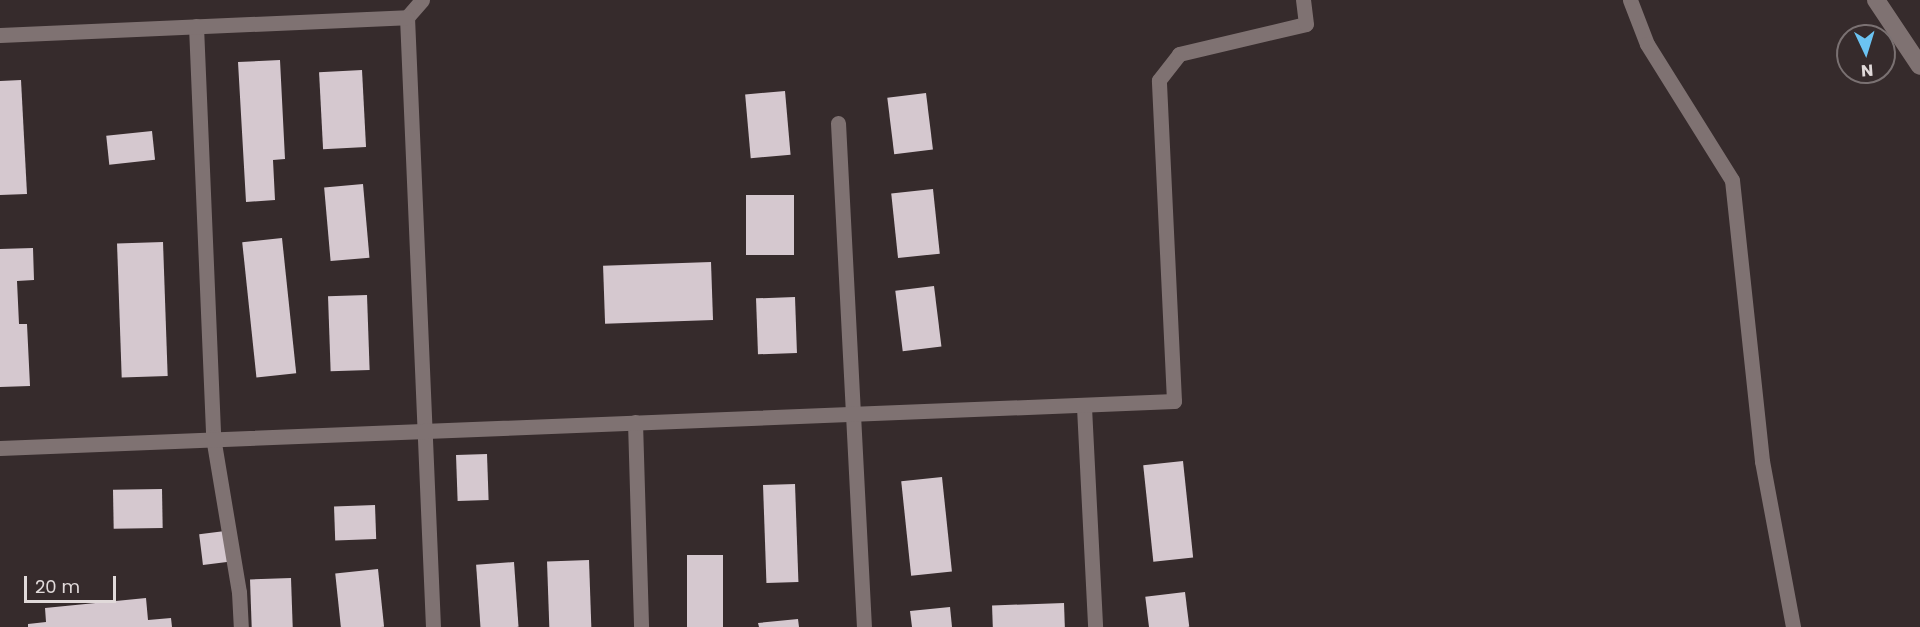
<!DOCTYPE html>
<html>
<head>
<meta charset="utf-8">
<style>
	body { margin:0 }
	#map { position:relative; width:1920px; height:627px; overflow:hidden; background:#362b2c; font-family:Poppins,sans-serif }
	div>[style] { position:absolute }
	.building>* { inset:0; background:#d5c8cf; transform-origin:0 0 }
	.lane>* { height:15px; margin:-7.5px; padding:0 7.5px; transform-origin:7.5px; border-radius:7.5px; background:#7f7272 }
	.street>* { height:18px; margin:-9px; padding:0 9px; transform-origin:9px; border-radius:9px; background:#7f7272 }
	span { translate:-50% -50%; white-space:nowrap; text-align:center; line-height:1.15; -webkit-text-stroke:6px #362b2c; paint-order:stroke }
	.north { position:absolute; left:1836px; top:24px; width:60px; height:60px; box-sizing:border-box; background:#362b2c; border:2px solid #7a7172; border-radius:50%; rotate:176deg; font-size:16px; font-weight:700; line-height:24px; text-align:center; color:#e1dada }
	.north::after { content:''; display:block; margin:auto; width:21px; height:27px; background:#6bc3f2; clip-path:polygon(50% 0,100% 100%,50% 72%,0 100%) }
	.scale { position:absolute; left:24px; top:576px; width:92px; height:27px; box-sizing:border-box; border:3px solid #e1dada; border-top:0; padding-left:8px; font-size:18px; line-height:21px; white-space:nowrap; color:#e1dada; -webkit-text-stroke:4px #362b2c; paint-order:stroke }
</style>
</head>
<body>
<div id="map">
	<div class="building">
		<div style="clip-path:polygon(280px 60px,285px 159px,273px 160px,275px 200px,246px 202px,238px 62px)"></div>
		<div style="left:362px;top:70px;width:77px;height:43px;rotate:87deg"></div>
		<div style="clip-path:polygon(21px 80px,27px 194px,0 195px,0 81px)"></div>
		<div style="left:785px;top:91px;width:64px;height:40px;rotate:85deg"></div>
		<div style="left:926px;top:93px;width:57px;height:39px;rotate:83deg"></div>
		<div style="left:152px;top:131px;width:29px;height:46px;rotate:84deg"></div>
		<div style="left:363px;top:184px;width:74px;height:39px;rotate:85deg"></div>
		<div style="left:933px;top:189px;width:65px;height:42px;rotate:84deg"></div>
		<div style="left:746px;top:195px;width:48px;height:60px"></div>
		<div style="left:282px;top:238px;width:136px;height:40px;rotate:84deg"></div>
		<div style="left:163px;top:242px;width:134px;height:46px;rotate:88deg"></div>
		<div style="clip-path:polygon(33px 248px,34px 280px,17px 281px,19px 324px,27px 324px,30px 386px,0 387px,0 249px)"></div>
		<div style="left:711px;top:262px;width:58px;height:108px;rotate:88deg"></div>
		<div style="left:934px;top:286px;width:61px;height:39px;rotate:83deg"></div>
		<div style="left:367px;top:295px;width:75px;height:39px;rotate:88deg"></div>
		<div style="left:795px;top:297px;width:56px;height:39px;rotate:88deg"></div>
		<div style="left:487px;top:454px;width:46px;height:31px;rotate:88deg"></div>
		<div style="left:1183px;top:461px;width:97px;height:40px;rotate:84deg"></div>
		<div style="left:942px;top:477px;width:95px;height:41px;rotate:84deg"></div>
		<div style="left:795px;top:484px;width:98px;height:32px;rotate:88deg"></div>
		<div style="left:162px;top:489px;width:39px;height:49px;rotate:89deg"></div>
		<div style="left:375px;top:505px;width:34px;height:41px;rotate:88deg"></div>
		<div style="left:225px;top:531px;width:31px;height:26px;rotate:83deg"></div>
		<div style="left:687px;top:555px;width:36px;height:72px"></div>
		<div style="left:589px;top:560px;width:67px;height:42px;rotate:88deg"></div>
		<div style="left:514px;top:562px;width:65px;height:38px;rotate:86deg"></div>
		<div style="left:378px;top:569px;width:58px;height:43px;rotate:84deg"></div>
		<div style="left:291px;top:578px;width:49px;height:41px;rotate:88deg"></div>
		<div style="left:1185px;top:592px;width:35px;height:40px;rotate:83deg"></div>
		<div style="clip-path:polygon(146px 598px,148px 620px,171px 618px,172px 627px,28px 627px,28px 624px,46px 622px,45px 608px)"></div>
		<div style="left:1064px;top:603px;width:24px;height:72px;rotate:88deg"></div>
		<div style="clip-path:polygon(950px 607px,952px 627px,912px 627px,910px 611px)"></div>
		<div style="clip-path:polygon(798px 619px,799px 627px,759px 627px,758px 623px)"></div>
	</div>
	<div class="lane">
		<div style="left:422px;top:0;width:23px;rotate:131deg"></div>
		<div style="left:407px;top:17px;width:611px;rotate:87.56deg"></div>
		<div style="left:1630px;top:0;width:47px;rotate:68.9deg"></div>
		<div style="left:1647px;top:44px;width:160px;rotate:58deg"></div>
		<div style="left:1732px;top:180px;width:283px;rotate:83.9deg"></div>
		<div style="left:1762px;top:461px;width:169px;rotate:79.4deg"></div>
		<div style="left:196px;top:26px;width:411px;rotate:87.6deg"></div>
		<div style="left:213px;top:437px;width:157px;rotate:80.5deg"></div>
		<div style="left:239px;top:592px;width:35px;rotate:87deg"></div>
		<div style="left:0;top:35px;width:407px;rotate:-2.5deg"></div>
		<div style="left:838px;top:123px;width:505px;rotate:87.05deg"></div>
		<div style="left:1084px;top:407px;width:220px;rotate:87.1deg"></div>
		<div style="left:635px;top:422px;width:205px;rotate:88.3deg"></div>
		<div style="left:0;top:448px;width:1175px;rotate:-2.29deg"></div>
		<div style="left:1174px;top:401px;width:321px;rotate:-92.7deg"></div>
		<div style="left:1159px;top:80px;width:33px;rotate:-52deg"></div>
		<div style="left:1179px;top:54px;width:130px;rotate:-13.3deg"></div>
		<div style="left:1306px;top:24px;width:24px;rotate:-97deg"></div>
	</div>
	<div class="street">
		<div style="left:1876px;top:0;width:79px;rotate:56.3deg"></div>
	</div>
	<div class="north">N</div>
	<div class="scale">20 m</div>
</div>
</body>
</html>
